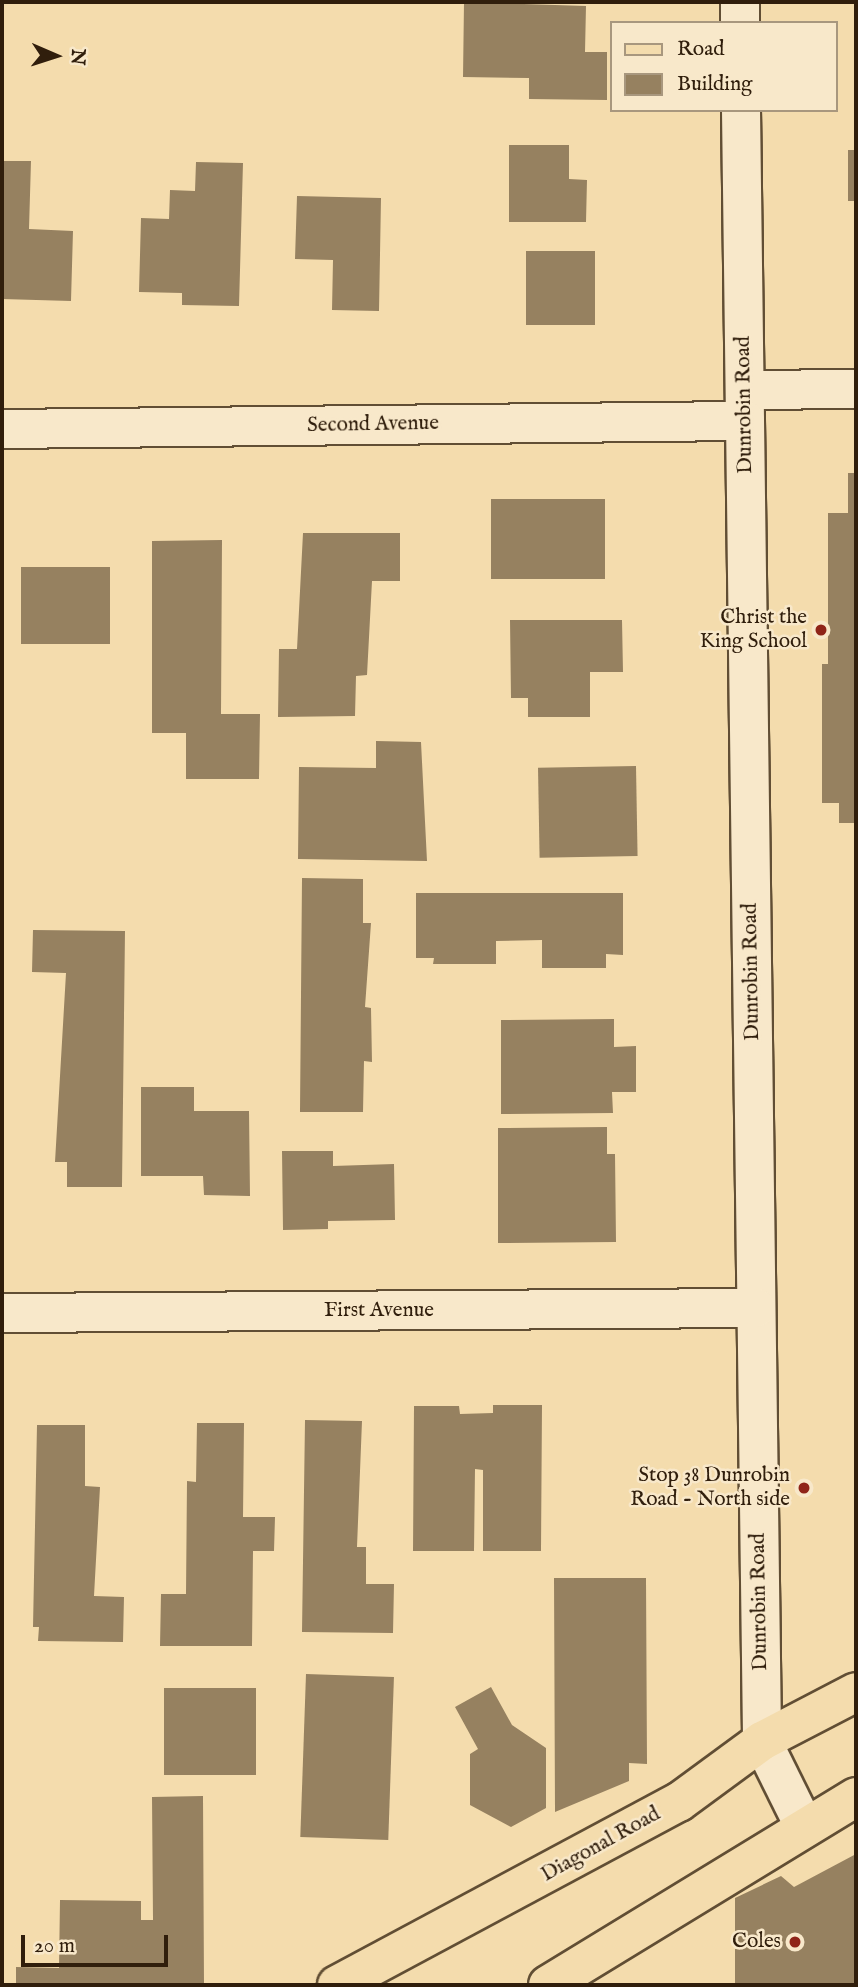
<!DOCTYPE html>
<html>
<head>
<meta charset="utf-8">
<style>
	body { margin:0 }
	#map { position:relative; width:858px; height:1987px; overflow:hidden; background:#f4dcad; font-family:"IM FELL English",serif }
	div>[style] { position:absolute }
	.building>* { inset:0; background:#968160; transform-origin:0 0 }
	.roads { filter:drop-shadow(2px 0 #614e34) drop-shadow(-2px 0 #614e34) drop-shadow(0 2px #614e34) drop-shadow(0 -2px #614e34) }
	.minor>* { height:38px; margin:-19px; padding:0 19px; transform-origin:19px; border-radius:19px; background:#f8e8ca }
	.major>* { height:38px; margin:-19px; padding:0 19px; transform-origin:19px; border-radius:19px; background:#f4dcad }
	.dots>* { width:19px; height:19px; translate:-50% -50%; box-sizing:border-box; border:4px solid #f8e8ca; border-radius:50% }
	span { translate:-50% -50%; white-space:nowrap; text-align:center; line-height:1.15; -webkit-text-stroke:5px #f8e8ca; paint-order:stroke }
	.street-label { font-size:21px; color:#301e0c }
	.poi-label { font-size:21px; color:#301e0c }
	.right { translate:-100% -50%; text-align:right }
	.frame { position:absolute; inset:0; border:4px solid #301e0c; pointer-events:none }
	.legend { position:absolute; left:610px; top:21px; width:228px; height:91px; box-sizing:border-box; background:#f8e8ca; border:2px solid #a8977e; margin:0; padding:9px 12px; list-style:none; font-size:21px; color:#301e0c }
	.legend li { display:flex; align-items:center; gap:14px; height:35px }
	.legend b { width:35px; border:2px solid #a8977e }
	.north { position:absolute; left:21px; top:21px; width:70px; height:70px; -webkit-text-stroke:5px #f8e8ca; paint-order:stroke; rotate:93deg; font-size:19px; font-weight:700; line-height:28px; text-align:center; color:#301e0c }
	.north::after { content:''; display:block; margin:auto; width:24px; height:32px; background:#301e0c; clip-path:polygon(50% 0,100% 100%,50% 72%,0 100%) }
	.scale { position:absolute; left:21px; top:1935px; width:147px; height:32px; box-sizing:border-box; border:4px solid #301e0c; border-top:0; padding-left:9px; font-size:21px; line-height:24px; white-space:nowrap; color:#301e0c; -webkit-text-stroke:5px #f8e8ca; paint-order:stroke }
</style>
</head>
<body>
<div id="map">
	<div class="building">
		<div style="clip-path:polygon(464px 2px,586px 6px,585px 52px,607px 52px,607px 100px,529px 99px,529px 78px,463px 77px)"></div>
		<div style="clip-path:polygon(509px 145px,569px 145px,569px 179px,587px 180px,586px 222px,509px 222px)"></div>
		<div style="left:848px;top:150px;width:8px;height:51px"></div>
		<div style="clip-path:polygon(2px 161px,31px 161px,29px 229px,73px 231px,71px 301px,2px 299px)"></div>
		<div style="clip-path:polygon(196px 162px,243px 163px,239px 306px,182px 305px,182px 293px,139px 292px,141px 218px,169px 219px,170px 190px,195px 191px)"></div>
		<div style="clip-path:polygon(297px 196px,381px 198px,379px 311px,332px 310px,333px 260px,295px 259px)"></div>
		<div style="left:526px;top:251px;width:69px;height:74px"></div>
		<div style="clip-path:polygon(848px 473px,856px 473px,856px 823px,839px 823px,839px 803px,822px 803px,822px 664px,828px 664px,828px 513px,848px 513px)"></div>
		<div style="left:491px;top:499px;width:114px;height:80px"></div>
		<div style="clip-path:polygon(303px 533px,400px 533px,400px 581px,372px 581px,367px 675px,356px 676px,355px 716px,278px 717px,279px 649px,297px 649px)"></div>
		<div style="clip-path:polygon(222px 540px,221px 714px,260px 714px,259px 779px,186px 779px,186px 733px,152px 733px,152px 541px)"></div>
		<div style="left:21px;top:567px;width:89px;height:77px"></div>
		<div style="clip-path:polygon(510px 620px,622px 620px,623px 672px,590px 672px,590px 717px,528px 717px,528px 698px,511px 698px)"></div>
		<div style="clip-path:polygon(376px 741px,421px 742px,427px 861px,298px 859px,299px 767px,376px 768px)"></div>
		<div style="left:636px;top:766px;width:90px;height:98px;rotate:89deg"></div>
		<div style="clip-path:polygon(302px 878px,363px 879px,363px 923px,371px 923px,365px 1007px,371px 1008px,372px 1062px,364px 1061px,363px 1112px,300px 1112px)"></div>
		<div style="clip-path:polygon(416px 893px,623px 893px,623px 955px,606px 954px,606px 968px,542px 968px,542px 940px,496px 941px,496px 964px,433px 964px,434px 958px,416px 958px)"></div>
		<div style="clip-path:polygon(33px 930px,125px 931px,122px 1187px,67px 1187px,67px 1162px,55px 1162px,66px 973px,32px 972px)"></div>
		<div style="clip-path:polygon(614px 1019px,614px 1047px,636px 1046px,636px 1092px,612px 1092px,613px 1113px,501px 1114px,501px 1020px)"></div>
		<div style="clip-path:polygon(141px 1087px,194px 1087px,194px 1111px,249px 1111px,250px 1196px,204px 1195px,203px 1176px,141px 1176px)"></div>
		<div style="clip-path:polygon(607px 1127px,607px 1154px,615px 1154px,616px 1242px,498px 1243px,498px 1128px)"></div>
		<div style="clip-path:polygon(282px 1151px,333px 1151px,333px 1166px,394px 1164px,395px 1220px,328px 1221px,328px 1229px,283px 1230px)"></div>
		<div style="clip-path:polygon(493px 1405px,542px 1405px,541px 1551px,483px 1551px,483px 1470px,475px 1469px,474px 1551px,413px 1551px,414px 1406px,459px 1406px,460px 1414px,493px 1413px)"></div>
		<div style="clip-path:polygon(305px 1420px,362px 1421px,357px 1547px,366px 1547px,366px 1584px,394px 1584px,393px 1633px,302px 1632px)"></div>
		<div style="clip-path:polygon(197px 1423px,244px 1423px,243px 1517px,275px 1517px,274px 1551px,253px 1551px,252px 1646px,160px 1646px,161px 1594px,186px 1594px,187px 1481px,196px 1482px)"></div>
		<div style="clip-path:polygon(37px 1425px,85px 1425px,85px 1486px,100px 1487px,94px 1596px,124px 1597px,123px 1642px,38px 1641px,39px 1627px,33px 1627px)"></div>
		<div style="clip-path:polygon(554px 1578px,646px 1578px,647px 1764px,629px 1763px,629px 1781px,555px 1812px)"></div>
		<div style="left:306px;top:1674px;width:88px;height:163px;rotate:2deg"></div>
		<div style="clip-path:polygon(491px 1687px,512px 1725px,546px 1748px,546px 1808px,511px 1827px,470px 1805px,470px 1754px,478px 1749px,455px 1707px)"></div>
		<div style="left:164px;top:1688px;width:92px;height:87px"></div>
		<div style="clip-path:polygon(203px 1796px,204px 1985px,16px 1985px,16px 1967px,59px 1968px,60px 1900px,141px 1901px,141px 1920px,153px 1920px,152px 1797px)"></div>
		<div style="clip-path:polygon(856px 1854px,856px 1985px,735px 1985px,735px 1898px,781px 1876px,794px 1887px)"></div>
	</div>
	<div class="roads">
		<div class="minor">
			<div style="left:740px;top:2px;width:21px;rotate:90deg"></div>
			<div style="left:741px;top:110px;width:1631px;rotate:89.26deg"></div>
			<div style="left:762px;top:1741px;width:93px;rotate:63.7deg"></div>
			<div style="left:745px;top:390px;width:111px;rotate:-0.5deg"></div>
			<div style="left:2px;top:429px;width:743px;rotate:-0.62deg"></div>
			<div style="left:2px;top:1313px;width:754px;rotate:-0.38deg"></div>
		</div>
		<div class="major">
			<div style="left:337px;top:1985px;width:388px;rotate:-28.2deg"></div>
			<div style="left:679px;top:1802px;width:103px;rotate:-36.3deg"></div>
			<div style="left:762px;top:1741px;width:106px;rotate:-27.5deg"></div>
			<div style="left:548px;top:1985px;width:361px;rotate:-31.4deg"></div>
		</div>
	</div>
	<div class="dots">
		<div style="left:821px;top:630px;background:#8f2418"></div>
		<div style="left:804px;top:1488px;background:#8f2418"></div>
		<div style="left:795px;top:1942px;background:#8f2418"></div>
	</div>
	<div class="street-label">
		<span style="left:745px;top:405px;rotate:-91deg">Dunrobin Road</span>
		<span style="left:373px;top:425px;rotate:-1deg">Second Avenue</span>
		<span style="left:752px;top:972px;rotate:-91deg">Dunrobin Road</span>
		<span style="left:379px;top:1311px">First Avenue</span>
		<span style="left:760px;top:1602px;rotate:-91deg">Dunrobin Road</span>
		<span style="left:601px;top:1845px;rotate:-29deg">Diagonal Road</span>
	</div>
	<div class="poi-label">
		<span class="right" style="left:807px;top:630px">Christ the<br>King School</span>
		<span class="right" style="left:790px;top:1488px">Stop 38 Dunrobin<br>Road - North side</span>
		<span class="right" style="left:781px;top:1942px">Coles</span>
	</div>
	<div class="frame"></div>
	<ul class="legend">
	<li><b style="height:9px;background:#f4dcad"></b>Road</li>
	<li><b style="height:19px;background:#968160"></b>Building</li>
	</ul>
	<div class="north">N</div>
	<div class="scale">20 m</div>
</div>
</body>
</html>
